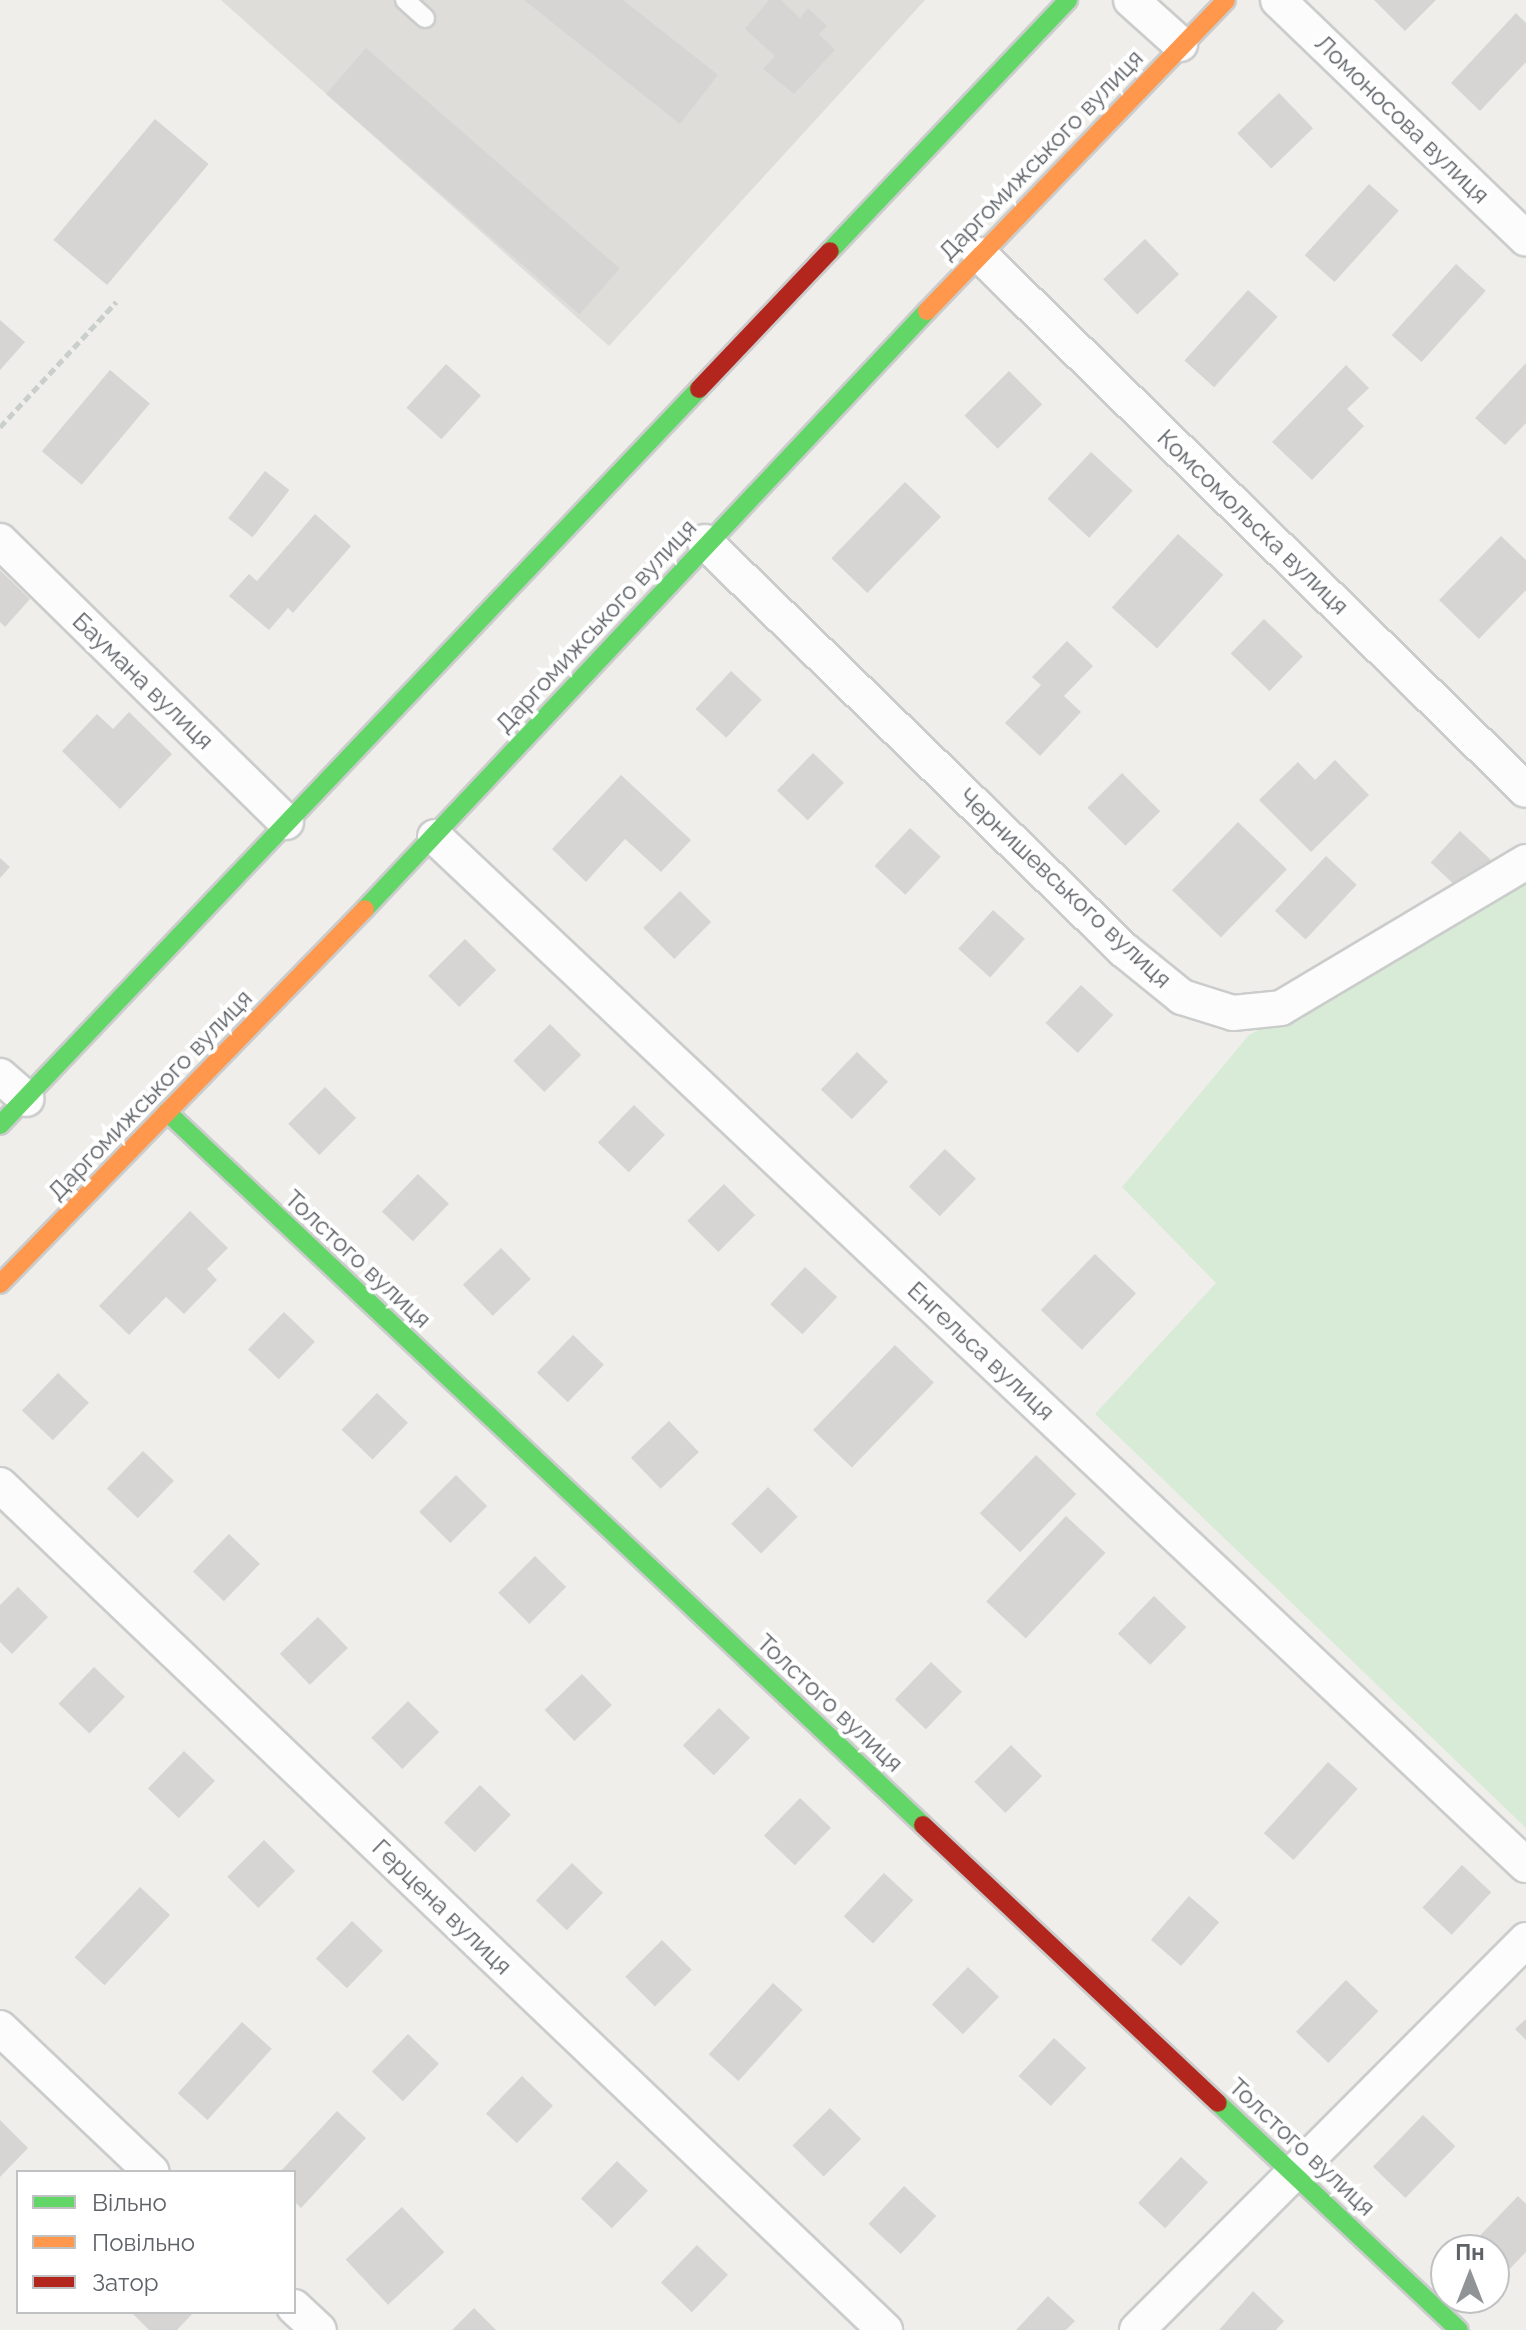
<!DOCTYPE html>
<html>
<head>
<meta charset="utf-8">
<style>
	body { margin:0 }
	#map { position:relative; width:1526px; height:2330px; overflow:hidden; background:#efeeea; font-family:Raleway,sans-serif }
	div>[style] { position:absolute }
	.industrial>* { inset:0; background:#dfddda }
	.green>* { inset:0; background:#d8ebd6 }
	.building>* { inset:0; background:#d6d5d3; transform-origin:0 0 }
	.path>* { height:5px; margin-top:-2.5px; transform-origin:0; background:repeating-linear-gradient(90deg,#cacfcc 0 8px,transparent 0 12px) }
	.roads { filter:drop-shadow(2px 0 #cbcccc) drop-shadow(-2px 0 #cbcccc) drop-shadow(0 2px #cbcccc) drop-shadow(0 -2px #cbcccc) }
	.lane>* { height:18px; margin:-9px; padding:0 9px; transform-origin:9px; border-radius:9px; background:#fdfcfc }
	.street>* { height:34px; margin:-17px; padding:0 17px; transform-origin:17px; border-radius:17px; background:#fdfcfc }
	.fast>* { height:18px; margin:-9px; padding:0 9px; transform-origin:9px; border-radius:9px; background:#63d668 }
	.slow>* { height:18px; margin:-9px; padding:0 9px; transform-origin:9px; border-radius:9px; background:#ff974d }
	.jam>* { height:18px; margin:-9px; padding:0 9px; transform-origin:9px; border-radius:9px; background:#b3261e }
	span { translate:-50% -50%; white-space:nowrap; text-align:center; line-height:1.15; -webkit-text-stroke:8px #fff; paint-order:stroke }
	.street-label { font-size:24px; color:#5f6368 }
	.legend { position:absolute; left:16px; top:2170px; width:280px; height:144px; box-sizing:border-box; background:#fff; border:2px solid #bfc1c3; margin:0; padding:10px 14px; list-style:none; font-size:24px; color:#5f6368 }
	.legend li { display:flex; align-items:center; gap:16px; height:40px }
	.legend b { width:40px; border:2px solid #bfc1c3 }
	.north { position:absolute; left:1430px; top:2234px; width:80px; height:80px; box-sizing:border-box; background:#fff; border:2px solid #bfc1c3; border-radius:50%; rotate:0deg; font-size:22px; font-weight:700; line-height:32px; text-align:center; color:#5f6368 }
	.north::after { content:''; display:block; margin:auto; width:28px; height:36px; background:#919496; clip-path:polygon(50% 0,100% 100%,50% 72%,0 100%) }
</style>
</head>
<body>
<div id="map">
	<div class="industrial">
		<div style="clip-path:polygon(221px 0,925px 0,609px 346px)"></div>
	</div>
	<div class="green">
		<div style="clip-path:polygon(1526px 883px,1526px 1828px,1095px 1414px,1216px 1283px,1122px 1187px,1249px 1035px)"></div>
	</div>
	<div class="building">
		<div style="clip-path:polygon(524px 0,623px 0,718px 75px,680px 124px)"></div>
		<div style="clip-path:polygon(769px 0,781px 0,800px 18px,808px 8px,827px 26px,819px 34px,835px 50px,794px 94px,763px 69px,775px 56px,745px 29px)"></div>
		<div style="clip-path:polygon(1374px 0,1436px 0,1405px 31px)"></div>
		<div style="clip-path:polygon(1516px 13px,1526px 23px,1526px 62px,1480px 111px,1451px 83px)"></div>
		<div style="left:366px;top:48px;width:336px;height:61px;rotate:41deg"></div>
		<div style="left:1279px;top:93px;width:49px;height:58px;rotate:46deg"></div>
		<div style="left:155px;top:119px;width:70px;height:158px;rotate:40deg"></div>
		<div style="left:1369px;top:184px;width:40px;height:96px;rotate:42deg"></div>
		<div style="left:1145px;top:239px;width:49px;height:58px;rotate:46deg"></div>
		<div style="left:1456px;top:264px;width:40px;height:96px;rotate:42deg"></div>
		<div style="left:1248px;top:290px;width:40px;height:95px;rotate:42deg"></div>
		<div style="clip-path:polygon(0 320px,25px 342px,0 370px)"></div>
		<div style="clip-path:polygon(1526px 363px,1526px 423px,1505px 445px,1475px 418px)"></div>
		<div style="left:446px;top:364px;width:47px;height:59px;rotate:42deg"></div>
		<div style="clip-path:polygon(1346px 365px,1369px 388px,1347px 409px,1364px 426px,1312px 480px,1272px 442px)"></div>
		<div style="left:110px;top:370px;width:52px;height:106px;rotate:40deg"></div>
		<div style="left:1009px;top:371px;width:47px;height:63px;rotate:45deg"></div>
		<div style="left:1091px;top:452px;width:57px;height:64px;rotate:43deg"></div>
		<div style="left:265px;top:471px;width:31px;height:60px;rotate:38deg"></div>
		<div style="left:905px;top:482px;width:50px;height:106px;rotate:44deg"></div>
		<div style="clip-path:polygon(315px 514px,351px 546px,293px 613px,288px 608px,269px 630px,229px 596px,249px 574px,257px 581px)"></div>
		<div style="left:1178px;top:534px;width:61px;height:99px;rotate:42deg"></div>
		<div style="clip-path:polygon(1501px 536px,1526px 560px,1526px 590px,1479px 639px,1439px 600px)"></div>
		<div style="clip-path:polygon(0 570px,30px 599px,5px 627px,0 622px)"></div>
		<div style="left:1264px;top:619px;width:54px;height:48px;rotate:44deg"></div>
		<div style="clip-path:polygon(1067px 641px,1093px 666px,1064px 696px,1081px 712px,1040px 756px,1005px 723px,1041px 685px,1032px 677px)"></div>
		<div style="left:731px;top:671px;width:42px;height:52px;rotate:43deg"></div>
		<div style="clip-path:polygon(129px 712px,172px 754px,120px 809px,62px 751px,97px 714px,113px 729px)"></div>
		<div style="left:813px;top:753px;width:43px;height:52px;rotate:44deg"></div>
		<div style="clip-path:polygon(1335px 760px,1369px 795px,1311px 852px,1259px 800px,1298px 762px,1315px 780px)"></div>
		<div style="left:1122px;top:773px;width:54px;height:49px;rotate:45deg"></div>
		<div style="clip-path:polygon(621px 775px,691px 840px,661px 872px,625px 839px,586px 882px,552px 849px)"></div>
		<div style="left:1238px;top:822px;width:68px;height:95px;rotate:44deg"></div>
		<div style="left:910px;top:828px;width:42px;height:52px;rotate:43deg"></div>
		<div style="left:1460px;top:831px;width:45px;height:43px;rotate:43deg"></div>
		<div style="left:1326px;top:856px;width:42px;height:75px;rotate:43deg"></div>
		<div style="clip-path:polygon(0 858px,10px 867px,0 878px)"></div>
		<div style="left:680px;top:891px;width:44px;height:52px;rotate:45deg"></div>
		<div style="left:993px;top:910px;width:43px;height:52px;rotate:42deg"></div>
		<div style="left:465px;top:939px;width:44px;height:52px;rotate:45deg"></div>
		<div style="left:1081px;top:985px;width:44px;height:52px;rotate:43deg"></div>
		<div style="left:550px;top:1024px;width:44px;height:52px;rotate:45deg"></div>
		<div style="left:857px;top:1052px;width:43px;height:52px;rotate:44deg"></div>
		<div style="left:325px;top:1087px;width:44px;height:52px;rotate:45deg"></div>
		<div style="left:634px;top:1105px;width:43px;height:52px;rotate:44deg"></div>
		<div style="left:945px;top:1149px;width:43px;height:52px;rotate:44deg"></div>
		<div style="left:418px;top:1174px;width:43px;height:52px;rotate:44deg"></div>
		<div style="left:724px;top:1184px;width:44px;height:52px;rotate:45deg"></div>
		<div style="clip-path:polygon(190px 1211px,228px 1248px,207px 1269px,217px 1280px,184px 1314px,166px 1297px,129px 1335px,99px 1306px)"></div>
		<div style="left:501px;top:1248px;width:43px;height:53px;rotate:46deg"></div>
		<div style="left:1095px;top:1254px;width:57px;height:78px;rotate:44deg"></div>
		<div style="left:805px;top:1267px;width:44px;height:51px;rotate:43deg"></div>
		<div style="left:284px;top:1312px;width:43px;height:52px;rotate:44deg"></div>
		<div style="left:573px;top:1335px;width:43px;height:52px;rotate:44deg"></div>
		<div style="left:895px;top:1345px;width:54px;height:118px;rotate:44deg"></div>
		<div style="left:58px;top:1373px;width:43px;height:52px;rotate:44deg"></div>
		<div style="left:377px;top:1393px;width:43px;height:51px;rotate:44deg"></div>
		<div style="left:669px;top:1421px;width:43px;height:53px;rotate:46deg"></div>
		<div style="left:143px;top:1451px;width:43px;height:52px;rotate:44deg"></div>
		<div style="left:1036px;top:1455px;width:56px;height:81px;rotate:44deg"></div>
		<div style="left:456px;top:1475px;width:44px;height:52px;rotate:45deg"></div>
		<div style="left:768px;top:1487px;width:42px;height:52px;rotate:45deg"></div>
		<div style="left:1066px;top:1516px;width:54px;height:117px;rotate:43deg"></div>
		<div style="left:229px;top:1534px;width:43px;height:52px;rotate:44deg"></div>
		<div style="left:535px;top:1556px;width:44px;height:52px;rotate:45deg"></div>
		<div style="clip-path:polygon(18px 1587px,48px 1617px,12px 1654px,0 1642px,0 1605px)"></div>
		<div style="left:1154px;top:1596px;width:45px;height:52px;rotate:44deg"></div>
		<div style="left:318px;top:1617px;width:43px;height:53px;rotate:46deg"></div>
		<div style="left:931px;top:1662px;width:43px;height:52px;rotate:44deg"></div>
		<div style="left:94px;top:1667px;width:43px;height:51px;rotate:44deg"></div>
		<div style="left:582px;top:1674px;width:43px;height:52px;rotate:46deg"></div>
		<div style="left:408px;top:1701px;width:44px;height:52px;rotate:45deg"></div>
		<div style="left:719px;top:1708px;width:43px;height:52px;rotate:44deg"></div>
		<div style="left:1011px;top:1745px;width:44px;height:52px;rotate:45deg"></div>
		<div style="left:184px;top:1751px;width:43px;height:52px;rotate:44deg"></div>
		<div style="left:1328px;top:1762px;width:40px;height:96px;rotate:42deg"></div>
		<div style="left:480px;top:1785px;width:43px;height:52px;rotate:44deg"></div>
		<div style="left:800px;top:1798px;width:43px;height:52px;rotate:44deg"></div>
		<div style="left:264px;top:1840px;width:44px;height:52px;rotate:45deg"></div>
		<div style="left:572px;top:1863px;width:43px;height:52px;rotate:44deg"></div>
		<div style="left:1462px;top:1865px;width:40px;height:58px;rotate:43deg"></div>
		<div style="left:884px;top:1873px;width:40px;height:59px;rotate:43deg"></div>
		<div style="left:140px;top:1887px;width:41px;height:96px;rotate:43deg"></div>
		<div style="left:1189px;top:1896px;width:40px;height:58px;rotate:41deg"></div>
		<div style="left:352px;top:1921px;width:43px;height:52px;rotate:44deg"></div>
		<div style="left:662px;top:1940px;width:42px;height:52px;rotate:45deg"></div>
		<div style="left:968px;top:1967px;width:43px;height:52px;rotate:44deg"></div>
		<div style="left:1346px;top:1980px;width:45px;height:72px;rotate:44deg"></div>
		<div style="left:773px;top:1983px;width:40px;height:96px;rotate:42deg"></div>
		<div style="clip-path:polygon(1526px 2019px,1526px 2040px,1515px 2029px)"></div>
		<div style="left:242px;top:2022px;width:40px;height:96px;rotate:42deg"></div>
		<div style="left:408px;top:2034px;width:43px;height:52px;rotate:44deg"></div>
		<div style="left:1054px;top:2038px;width:44px;height:52px;rotate:43deg"></div>
		<div style="left:522px;top:2076px;width:43px;height:52px;rotate:44deg"></div>
		<div style="left:830px;top:2108px;width:44px;height:53px;rotate:45deg"></div>
		<div style="clip-path:polygon(337px 2111px,366px 2138px,301px 2208px,294px 2201px,294px 2172px,280px 2172px)"></div>
		<div style="left:1423px;top:2115px;width:45px;height:72px;rotate:44deg"></div>
		<div style="clip-path:polygon(0 2120px,28px 2148px,0 2177px)"></div>
		<div style="left:1181px;top:2157px;width:37px;height:63px;rotate:43deg"></div>
		<div style="left:617px;top:2161px;width:43px;height:52px;rotate:44deg"></div>
		<div style="left:904px;top:2186px;width:44px;height:52px;rotate:43deg"></div>
		<div style="clip-path:polygon(1518px 2196px,1526px 2204px,1526px 2252px,1500px 2279px,1494px 2250px,1468px 2248px)"></div>
		<div style="left:402px;top:2207px;width:62px;height:77px;rotate:47deg"></div>
		<div style="left:697px;top:2245px;width:43px;height:52px;rotate:44deg"></div>
		<div style="clip-path:polygon(1253px 2291px,1284px 2321px,1276px 2330px,1219px 2330px)"></div>
		<div style="clip-path:polygon(1048px 2296px,1075px 2321px,1066px 2330px,1016px 2330px)"></div>
		<div style="clip-path:polygon(474px 2308px,496px 2330px,452px 2330px)"></div>
		<div style="clip-path:polygon(131px 2312px,194px 2312px,177px 2330px,149px 2330px)"></div>
	</div>
	<div class="path">
		<div style="left:0;top:427px;width:171px;rotate:-47.1deg"></div>
	</div>
	<div class="roads">
		<div class="lane">
			<div style="left:405px;top:0;width:27px;rotate:42deg"></div>
		</div>
		<div class="street">
			<div style="left:1131px;top:0;width:66px;rotate:41.9deg"></div>
			<div style="left:1278px;top:0;width:344px;rotate:43.9deg"></div>
			<div style="left:980px;top:255px;width:764px;rotate:44.42deg"></div>
			<div style="left:0;top:541px;width:401px;rotate:44.5deg"></div>
			<div style="left:705px;top:542px;width:585px;rotate:44.24deg"></div>
			<div style="left:1124px;top:950px;width:75px;rotate:39deg"></div>
			<div style="left:1182px;top:997px;width:53px;rotate:17.4deg"></div>
			<div style="left:1233px;top:1013px;width:48px;rotate:-5.9deg"></div>
			<div style="left:1281px;top:1008px;width:285px;rotate:-30.8deg"></div>
			<div style="left:435px;top:837px;width:1499px;rotate:43.3deg"></div>
			<div style="left:0;top:1076px;width:35px;rotate:41deg"></div>
			<div style="left:0;top:1485px;width:1224px;rotate:43.68deg"></div>
			<div style="left:0;top:2028px;width:209px;rotate:43.5deg"></div>
			<div style="left:294px;top:2307px;width:34px;rotate:43deg"></div>
			<div style="left:1137px;top:2330px;width:551px;rotate:-45.07deg"></div>
		</div>
		<div class="fast">
			<div style="left:830px;top:251px;width:346px;rotate:-46.5deg"></div>
			<div style="left:365px;top:909px;width:821px;rotate:-46.78deg"></div>
			<div style="left:167px;top:1112px;width:1039px;rotate:43.32deg"></div>
			<div style="left:0;top:1125px;width:1015px;rotate:-46.48deg"></div>
			<div style="left:1218px;top:2103px;width:331px;rotate:43.3deg"></div>
		</div>
		<div class="slow">
			<div style="left:927px;top:311px;width:431px;rotate:-46.1deg"></div>
			<div style="left:0;top:1284px;width:523px;rotate:-45.77deg"></div>
		</div>
		<div class="jam">
			<div style="left:699px;top:389px;width:190px;rotate:-46.5deg"></div>
			<div style="left:923px;top:1825px;width:405px;rotate:43.3deg"></div>
		</div>
	</div>
	<div class="street-label">
		<span style="left:1402px;top:119px;rotate:44deg">Ломоносова вулиця</span>
		<span style="left:1041px;top:155px;rotate:-46deg">Даргомижського вулиця</span>
		<span style="left:1253px;top:522px;rotate:44deg">Комсомольска вулиця</span>
		<span style="left:596px;top:626px;rotate:-47deg">Даргомижського вулиця</span>
		<span style="left:143px;top:681px;rotate:44deg">Баумана вулиця</span>
		<span style="left:1065px;top:888px;rotate:43deg">Чернишевського вулиця</span>
		<span style="left:150px;top:1095px;rotate:-46deg">Даргомижського вулиця</span>
		<span style="left:358px;top:1259px;rotate:43deg">Толстого вулиця</span>
		<span style="left:981px;top:1351px;rotate:43deg">Енгельса вулиця</span>
		<span style="left:830px;top:1703px;rotate:43deg">Толстого вулиця</span>
		<span style="left:442px;top:1907px;rotate:44deg">Герцена вулиця</span>
		<span style="left:1302px;top:2147px;rotate:43deg">Толстого вулиця</span>
	</div>
	<ul class="legend">
	<li><b style="height:10px;background:#63d668"></b>Вільно</li>
	<li><b style="height:10px;background:#ff974d"></b>Повільно</li>
	<li><b style="height:10px;background:#b3261e"></b>Затор</li>
	</ul>
	<div class="north">Пн</div>
</div>
</body>
</html>
